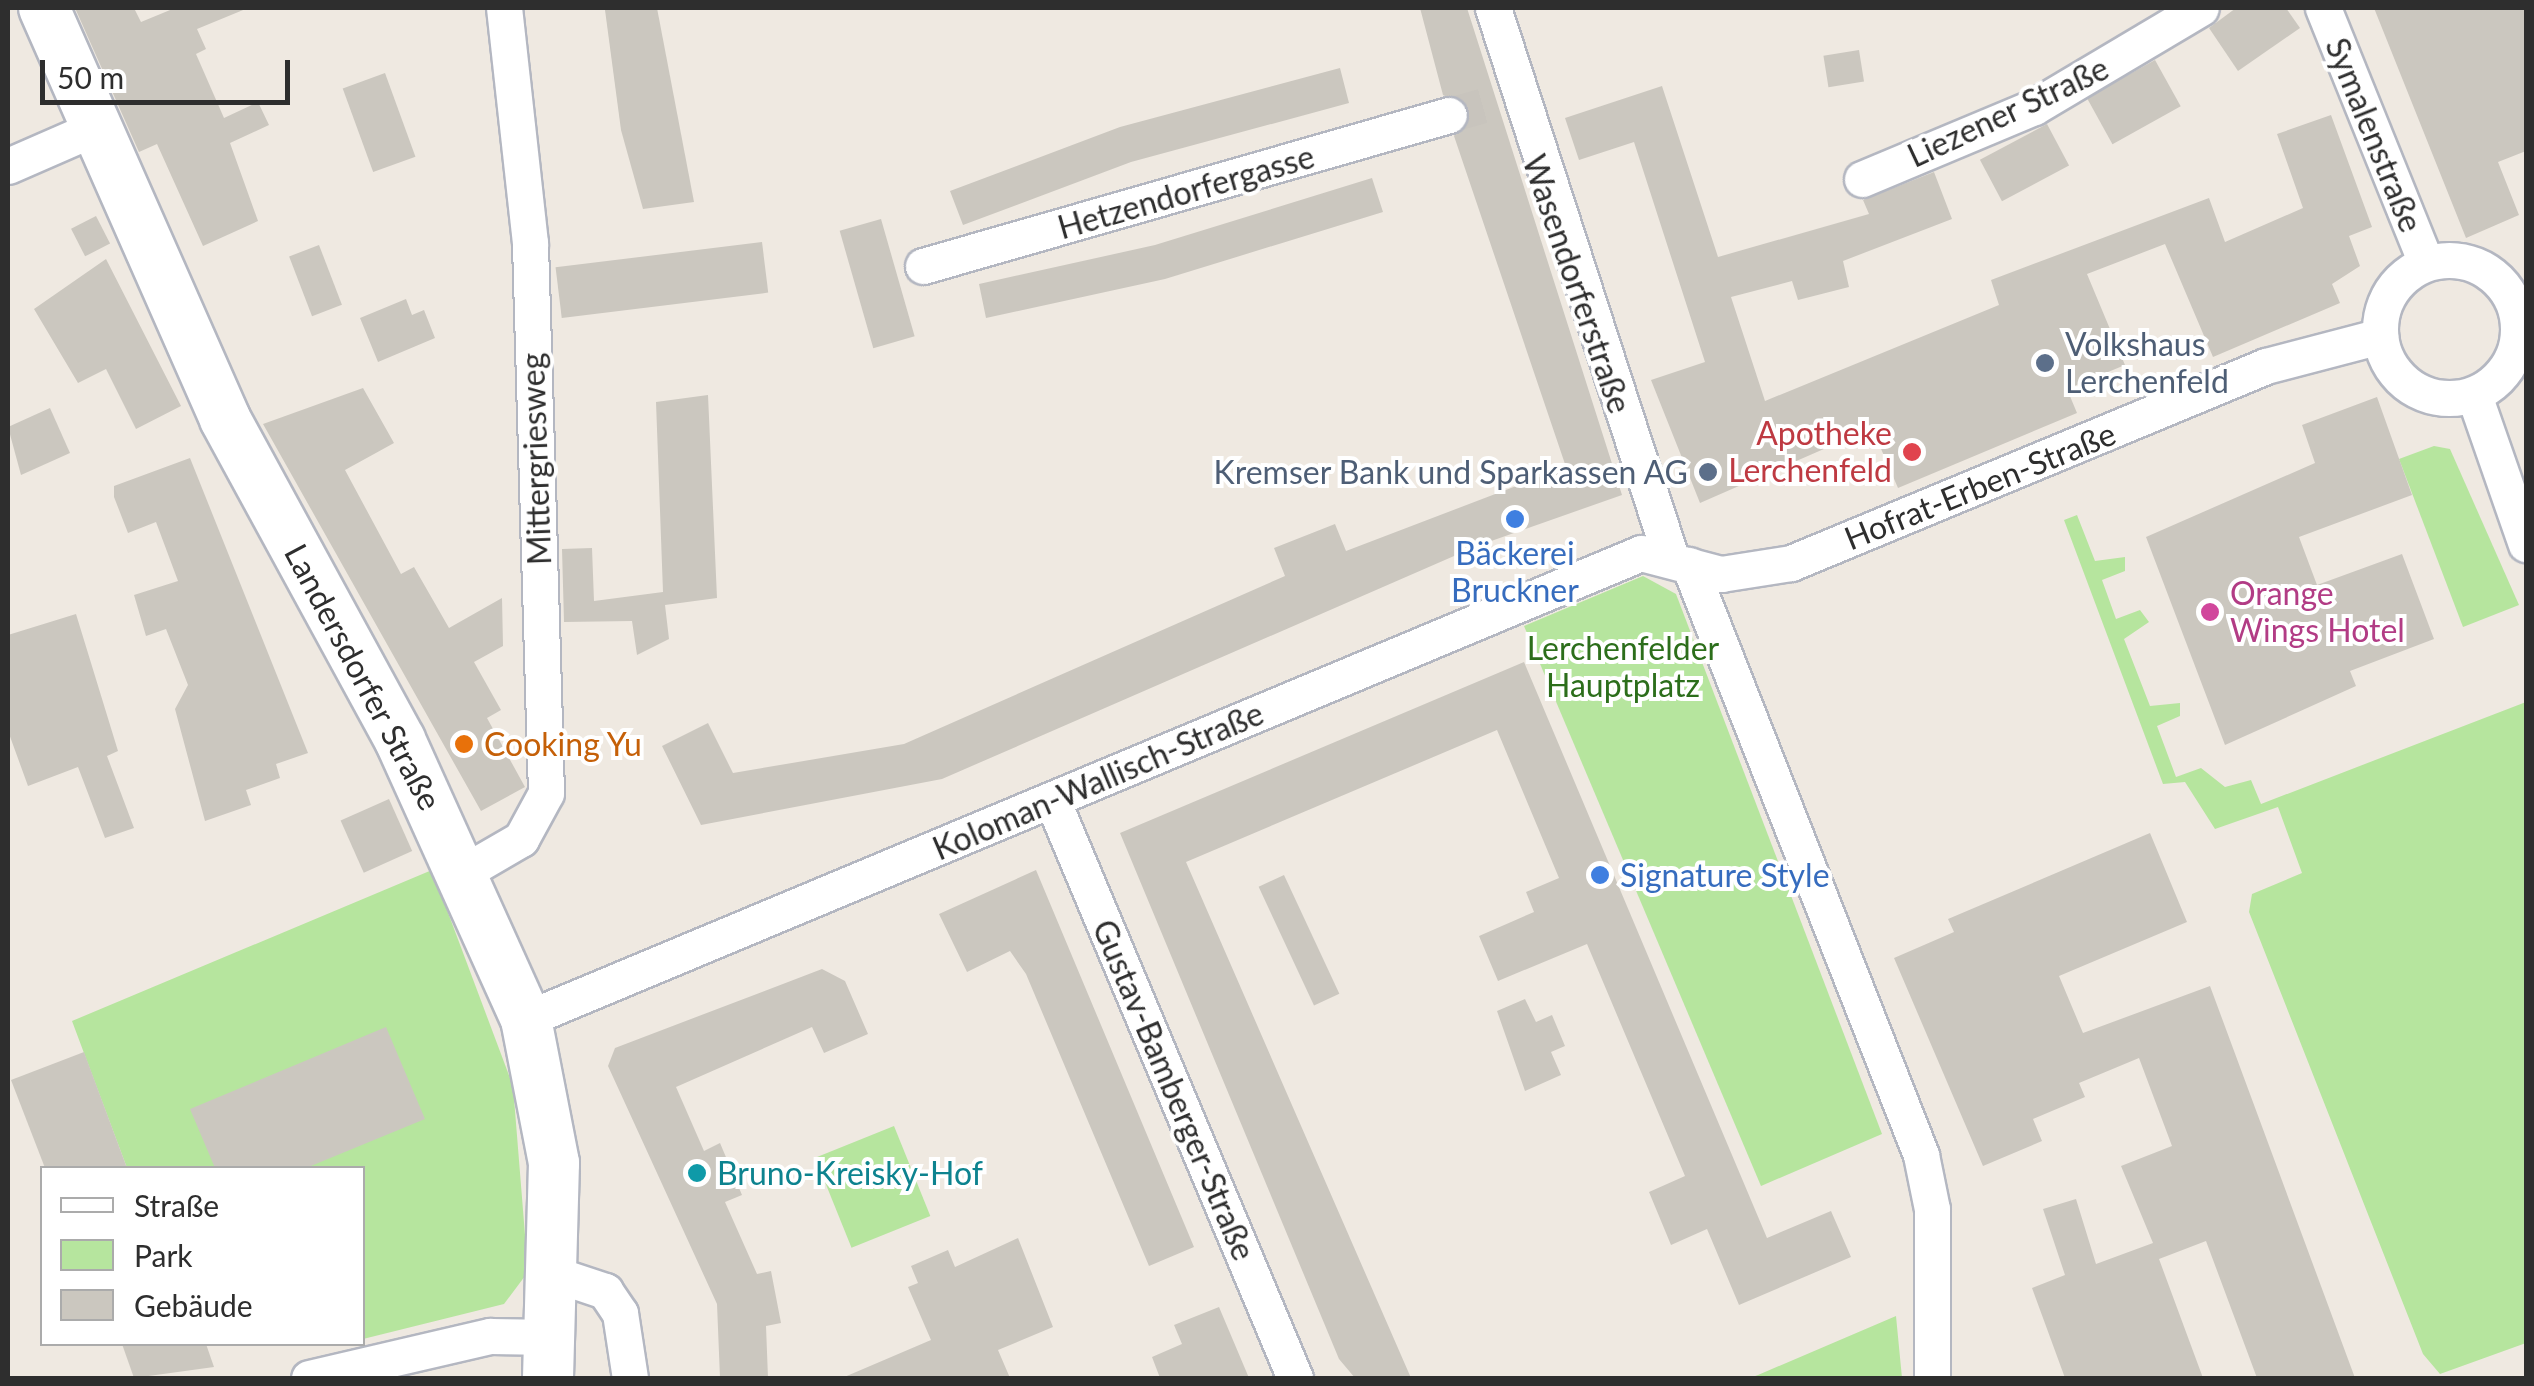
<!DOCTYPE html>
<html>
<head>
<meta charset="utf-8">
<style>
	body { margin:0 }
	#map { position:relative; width:2534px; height:1386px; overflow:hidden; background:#efe9e1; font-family:Lato,sans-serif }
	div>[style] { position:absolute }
	.green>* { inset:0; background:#b6e59e; transform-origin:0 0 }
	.building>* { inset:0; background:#cbc7bf; transform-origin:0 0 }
	.minor-tunnel>* { height:35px; margin-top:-17.5px; transform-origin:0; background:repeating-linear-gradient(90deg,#c8c4bd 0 35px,transparent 0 53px) }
	.roads { filter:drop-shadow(2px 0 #b4b7c1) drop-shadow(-2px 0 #b4b7c1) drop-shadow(0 2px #b4b7c1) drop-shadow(0 -2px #b4b7c1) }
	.minor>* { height:35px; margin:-17.5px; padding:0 17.5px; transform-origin:17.5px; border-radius:17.5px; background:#fff }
	.minor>.ring { margin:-17.5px; padding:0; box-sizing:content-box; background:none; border:35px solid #fff; border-radius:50% }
	.secondary>* { height:50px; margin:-25px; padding:0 25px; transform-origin:25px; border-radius:25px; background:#fff }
	.dots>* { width:28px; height:28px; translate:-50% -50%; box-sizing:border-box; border:5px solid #fff; border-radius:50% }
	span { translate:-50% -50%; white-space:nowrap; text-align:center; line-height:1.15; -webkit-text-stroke:8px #fff; paint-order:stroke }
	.street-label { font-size:32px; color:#2e2e2e }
	.service-label { font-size:32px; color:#4e5e75 }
	.left { translate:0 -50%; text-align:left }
	.right { translate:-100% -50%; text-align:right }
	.health-label { font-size:32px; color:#be3a42 }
	.shop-label { font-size:32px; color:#366cbe }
	.hotel-label { font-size:32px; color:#b23c85 }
	.park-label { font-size:32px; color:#2c6e1b }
	.food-label { font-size:32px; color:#c56008 }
	.culture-label { font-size:32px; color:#0d838f }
	.frame { position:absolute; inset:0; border:10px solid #2e2e2e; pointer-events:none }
	.legend { position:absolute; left:40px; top:1166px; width:325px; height:180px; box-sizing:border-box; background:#fff; border:2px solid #ababab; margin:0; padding:12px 18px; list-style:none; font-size:30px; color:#2e2e2e }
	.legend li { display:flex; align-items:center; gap:20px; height:50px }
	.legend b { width:50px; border:2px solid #ababab }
	.scale { position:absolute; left:40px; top:60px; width:250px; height:45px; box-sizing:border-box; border:5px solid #2e2e2e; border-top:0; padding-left:12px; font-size:30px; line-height:35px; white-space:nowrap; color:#2e2e2e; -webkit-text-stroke:8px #fff; paint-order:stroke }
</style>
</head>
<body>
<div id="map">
	<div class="green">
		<div style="clip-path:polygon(2434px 446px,2450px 449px,2519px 605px,2463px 627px,2399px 459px)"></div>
		<div style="clip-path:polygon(2077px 515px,2095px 561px,2125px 557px,2125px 571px,2102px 580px,2116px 619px,2140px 610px,2149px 622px,2124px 639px,2150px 706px,2180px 703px,2180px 716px,2157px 726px,2176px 777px,2201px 768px,2225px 787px,2251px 780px,2261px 804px,2526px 702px,2526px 1343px,2440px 1374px,2423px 1354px,2249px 912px,2252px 894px,2302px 873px,2278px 807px,2215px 829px,2185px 782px,2163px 784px,2064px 520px)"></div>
		<div style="clip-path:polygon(1643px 576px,1676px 594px,1882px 1134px,1761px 1186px,1524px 626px)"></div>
		<div style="clip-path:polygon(432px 870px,513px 1086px,528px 1272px,504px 1304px,363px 1339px,362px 1168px,127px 1168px,72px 1021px)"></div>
		<div style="left:894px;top:1126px;width:97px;height:85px;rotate:68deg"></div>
		<div style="clip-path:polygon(1896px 1316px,1902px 1378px,1750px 1378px,1758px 1375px)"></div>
	</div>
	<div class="building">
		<div style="clip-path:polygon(75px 8px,134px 8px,141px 22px,175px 8px,248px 8px,197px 29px,206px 49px,196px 54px,224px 118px,258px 102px,269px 125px,230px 143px,258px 221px,203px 246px,157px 144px,139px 152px)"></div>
		<div style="clip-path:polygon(657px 8px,694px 202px,643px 209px,621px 130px,605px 10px)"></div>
		<div style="clip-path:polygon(1420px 8px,1467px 8px,1622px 495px,1477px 546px,942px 779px,701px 825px,662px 746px,708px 723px,733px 773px,904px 744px,1285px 576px,1274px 548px,1335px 524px,1346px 551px,1566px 467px,1454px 136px,1469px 108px,1443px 95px)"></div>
		<div style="clip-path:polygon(2236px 8px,2286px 8px,2300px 28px,2238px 71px,2209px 28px)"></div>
		<div style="clip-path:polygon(2374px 8px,2526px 8px,2526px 151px,2498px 162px,2519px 215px,2466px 238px)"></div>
		<div style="left:1859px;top:50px;width:32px;height:36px;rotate:81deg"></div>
		<div style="left:2155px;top:60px;width:53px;height:78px;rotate:61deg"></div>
		<div style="clip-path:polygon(1340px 68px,1349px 103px,1131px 162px,963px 225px,950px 191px,1120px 127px)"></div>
		<div style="left:385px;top:73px;width:89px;height:45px;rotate:70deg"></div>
		<div style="clip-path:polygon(1662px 86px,1718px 257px,1869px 214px,1863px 200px,1934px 172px,1952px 219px,1843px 261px,1849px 287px,1798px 300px,1792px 281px,1731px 297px,1765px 401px,1999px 305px,1991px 280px,2209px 198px,2225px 242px,2303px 208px,2277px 134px,2331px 115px,2372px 227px,2349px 236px,2360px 266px,2332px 284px,2340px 303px,2213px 357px,2165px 244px,2087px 274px,2125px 365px,2067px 389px,2077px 413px,1898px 488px,1872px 428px,1700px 503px,1651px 380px,1705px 362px,1634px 142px,1579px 160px,1565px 118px)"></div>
		<div style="left:2047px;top:124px;width:47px;height:76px;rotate:62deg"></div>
		<div style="clip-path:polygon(1372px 178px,1383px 212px,1165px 279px,986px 318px,979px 284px,1155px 245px)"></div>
		<div style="left:96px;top:216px;width:31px;height:28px;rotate:63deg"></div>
		<div style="left:881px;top:219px;width:122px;height:43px;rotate:74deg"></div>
		<div style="left:762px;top:242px;width:51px;height:208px;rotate:83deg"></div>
		<div style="left:319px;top:245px;width:64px;height:32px;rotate:69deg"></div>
		<div style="clip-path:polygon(106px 259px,181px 406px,136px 429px,106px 369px,78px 383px,34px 309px)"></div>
		<div style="clip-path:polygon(406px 299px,412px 315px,424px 310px,435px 338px,378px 362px,360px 318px)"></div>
		<div style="clip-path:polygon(363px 388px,394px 443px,345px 470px,401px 574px,414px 567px,449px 628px,502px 598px,503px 646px,474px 662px,501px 710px,487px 718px,525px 787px,481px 811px,263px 424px)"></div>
		<div style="clip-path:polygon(708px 395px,717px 598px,665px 605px,669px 639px,637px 655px,632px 621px,564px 622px,562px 549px,592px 548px,594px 601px,663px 592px,656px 402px)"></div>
		<div style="clip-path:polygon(2377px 397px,2412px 495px,2299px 537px,2317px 585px,2402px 554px,2434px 639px,2350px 671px,2356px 686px,2225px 745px,2146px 537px,2315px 463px,2302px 425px)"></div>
		<div style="clip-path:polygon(50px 408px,70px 453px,21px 475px,8px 427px)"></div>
		<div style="clip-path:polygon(190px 458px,308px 753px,276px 764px,280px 778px,246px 790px,251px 805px,205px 821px,175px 709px,188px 685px,166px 629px,146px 636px,134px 595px,178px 581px,156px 522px,128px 533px,114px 497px,114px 486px)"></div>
		<div style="clip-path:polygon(76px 614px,118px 751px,107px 756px,134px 828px,105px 838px,78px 767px,28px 786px,8px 731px,8px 635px)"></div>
		<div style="clip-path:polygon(1524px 662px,1767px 1238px,1831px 1211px,1851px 1257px,1739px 1305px,1707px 1229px,1671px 1245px,1649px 1192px,1685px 1176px,1587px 944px,1498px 981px,1479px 936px,1534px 912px,1526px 892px,1559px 878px,1497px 730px,1186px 862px,1411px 1378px,1355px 1378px,1339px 1359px,1120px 833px)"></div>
		<div style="left:389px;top:799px;width:57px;height:53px;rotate:66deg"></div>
		<div style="clip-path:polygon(2150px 833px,2187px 922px,2059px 976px,2083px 1033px,2210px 986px,2355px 1378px,2257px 1378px,2206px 1241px,2159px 1259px,2203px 1378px,2065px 1378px,2032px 1288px,2065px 1275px,2043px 1209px,2076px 1199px,2096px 1264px,2153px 1243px,2121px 1166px,2172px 1146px,2139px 1058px,2079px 1083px,2085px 1097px,2033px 1119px,2042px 1141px,1983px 1166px,1894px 958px,1954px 932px,1948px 919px)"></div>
		<div style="clip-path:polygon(1036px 870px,1194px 1247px,1149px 1266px,1026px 974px,1010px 951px,967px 972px,939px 914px)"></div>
		<div style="left:1284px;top:875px;width:131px;height:28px;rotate:65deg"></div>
		<div style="clip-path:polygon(822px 969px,845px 981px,868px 1034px,824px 1053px,812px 1027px,676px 1087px,704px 1151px,720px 1143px,742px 1195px,725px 1202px,757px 1274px,771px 1271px,781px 1323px,766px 1326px,768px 1378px,720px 1378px,717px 1304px,608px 1066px,615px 1048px)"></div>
		<div style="clip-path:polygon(1525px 999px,1536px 1022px,1552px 1015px,1565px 1046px,1551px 1052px,1561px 1075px,1525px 1091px,1497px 1011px)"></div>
		<div style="clip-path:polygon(386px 1027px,425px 1119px,306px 1168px,215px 1168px,190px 1109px)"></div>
		<div style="clip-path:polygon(84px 1052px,127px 1168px,45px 1168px,11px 1080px)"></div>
		<div style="clip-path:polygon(1018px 1238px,1053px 1327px,998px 1350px,1010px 1378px,842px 1378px,931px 1340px,908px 1287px,918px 1283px,911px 1266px,948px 1250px,955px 1267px)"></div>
		<div style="clip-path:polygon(1219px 1307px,1249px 1378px,1160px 1378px,1152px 1357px,1182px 1344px,1174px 1325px)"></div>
		<div style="clip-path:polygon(122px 1344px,206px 1344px,214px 1367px,134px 1378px)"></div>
	</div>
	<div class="minor-tunnel">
		<div style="left:1449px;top:115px;width:45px;rotate:-15.6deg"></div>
	</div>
	<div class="roads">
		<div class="minor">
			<div style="left:1493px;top:8px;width:578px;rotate:72.07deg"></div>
			<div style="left:2323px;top:8px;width:275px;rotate:68deg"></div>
			<div style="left:8px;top:166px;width:95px;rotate:-23.6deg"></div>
			<div style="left:1862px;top:179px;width:186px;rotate:-22.7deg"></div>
			<div style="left:2034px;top:107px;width:194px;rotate:-30.7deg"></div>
			<div class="ring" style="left:2380px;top:260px;width:103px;height:103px"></div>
			<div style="left:923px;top:266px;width:547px;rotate:-16.02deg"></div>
			<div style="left:2474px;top:395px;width:158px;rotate:70.8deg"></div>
			<div style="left:1689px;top:565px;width:634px;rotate:68.53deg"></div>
			<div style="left:1921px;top:1155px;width:55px;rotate:78.5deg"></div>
			<div style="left:1932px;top:1209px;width:169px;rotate:90deg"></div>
			<div style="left:1053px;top:802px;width:625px;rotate:67.21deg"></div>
			<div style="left:464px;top:872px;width:66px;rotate:-30.1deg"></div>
			<div style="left:521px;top:839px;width:52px;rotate:-61.5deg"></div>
			<div style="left:546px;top:793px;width:550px;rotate:-91.67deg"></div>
			<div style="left:530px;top:243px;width:236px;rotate:-96.3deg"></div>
			<div style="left:526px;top:1019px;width:1208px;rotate:-22.68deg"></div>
			<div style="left:1641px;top:553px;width:83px;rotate:14.7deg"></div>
			<div style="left:1721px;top:574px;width:71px;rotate:-8.9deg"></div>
			<div style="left:1791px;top:563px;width:514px;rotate:-22.53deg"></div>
			<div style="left:2266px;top:366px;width:118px;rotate:-14.7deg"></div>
			<div style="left:557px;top:1275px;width:51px;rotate:18.4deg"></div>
			<div style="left:605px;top:1291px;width:27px;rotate:56deg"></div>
			<div style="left:620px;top:1313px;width:66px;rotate:81.3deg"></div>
			<div style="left:309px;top:1378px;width:186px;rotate:-13.1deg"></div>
			<div style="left:490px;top:1336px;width:63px;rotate:0.9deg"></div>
		</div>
		<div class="secondary">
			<div style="left:44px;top:8px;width:449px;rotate:66.2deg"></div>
			<div style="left:225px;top:419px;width:366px;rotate:61.4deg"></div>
			<div style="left:400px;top:740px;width:306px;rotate:65.7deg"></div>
			<div style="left:526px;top:1019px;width:147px;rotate:79deg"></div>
			<div style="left:554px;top:1163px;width:215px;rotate:91.6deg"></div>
		</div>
	</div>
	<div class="dots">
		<div style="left:2045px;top:363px;background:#5c6f8a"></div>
		<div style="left:1912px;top:452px;background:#e0444e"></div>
		<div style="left:1708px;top:472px;background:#5c6f8a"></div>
		<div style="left:1515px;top:519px;background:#3f7fe0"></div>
		<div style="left:2210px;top:612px;background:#d1479c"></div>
		<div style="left:464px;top:744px;background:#e8710a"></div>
		<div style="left:1600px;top:875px;background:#3f7fe0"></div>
		<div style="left:697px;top:1173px;background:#0f9aa8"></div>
	</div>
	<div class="street-label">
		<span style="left:2008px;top:112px;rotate:-25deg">Liezener Straße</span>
		<span style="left:2374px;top:135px;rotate:68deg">Symalenstraße</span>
		<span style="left:1186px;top:192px;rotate:-16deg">Hetzendorfergasse</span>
		<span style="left:1577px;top:284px;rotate:71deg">Wasendorferstraße</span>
		<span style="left:536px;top:459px;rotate:-92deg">Mittergriesweg</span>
		<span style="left:1980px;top:486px;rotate:-22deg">Hofrat-Erben-Straße</span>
		<span style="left:363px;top:677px;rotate:62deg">Landersdorfer Straße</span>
		<span style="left:1098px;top:781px;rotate:-23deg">Koloman-Wallisch-Straße</span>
		<span style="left:1174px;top:1090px;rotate:67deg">Gustav-Bamberger-Straße</span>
	</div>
	<div class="service-label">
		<span class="left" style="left:2065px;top:363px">Volkshaus<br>Lerchenfeld</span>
		<span class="right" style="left:1688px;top:472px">Kremser Bank und Sparkassen AG</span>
	</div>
	<div class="health-label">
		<span class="right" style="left:1892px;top:452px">Apotheke<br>Lerchenfeld</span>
	</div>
	<div class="shop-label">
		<span style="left:1515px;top:572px">Bäckerei<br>Bruckner</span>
		<span class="left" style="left:1620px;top:875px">Signature Style</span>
	</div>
	<div class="hotel-label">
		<span class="left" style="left:2230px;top:612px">Orange<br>Wings Hotel</span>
	</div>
	<div class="park-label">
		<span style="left:1623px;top:667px">Lerchenfelder<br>Hauptplatz</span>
	</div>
	<div class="food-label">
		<span class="left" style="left:484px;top:744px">Cooking Yu</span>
	</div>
	<div class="culture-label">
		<span class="left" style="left:717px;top:1173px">Bruno-Kreisky-Hof</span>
	</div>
	<div class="frame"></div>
	<ul class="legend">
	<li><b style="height:12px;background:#fff"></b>Straße</li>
	<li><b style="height:28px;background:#b6e59e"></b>Park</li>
	<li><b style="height:28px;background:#cbc7bf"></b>Gebäude</li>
	</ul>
	<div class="scale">50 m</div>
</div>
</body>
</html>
